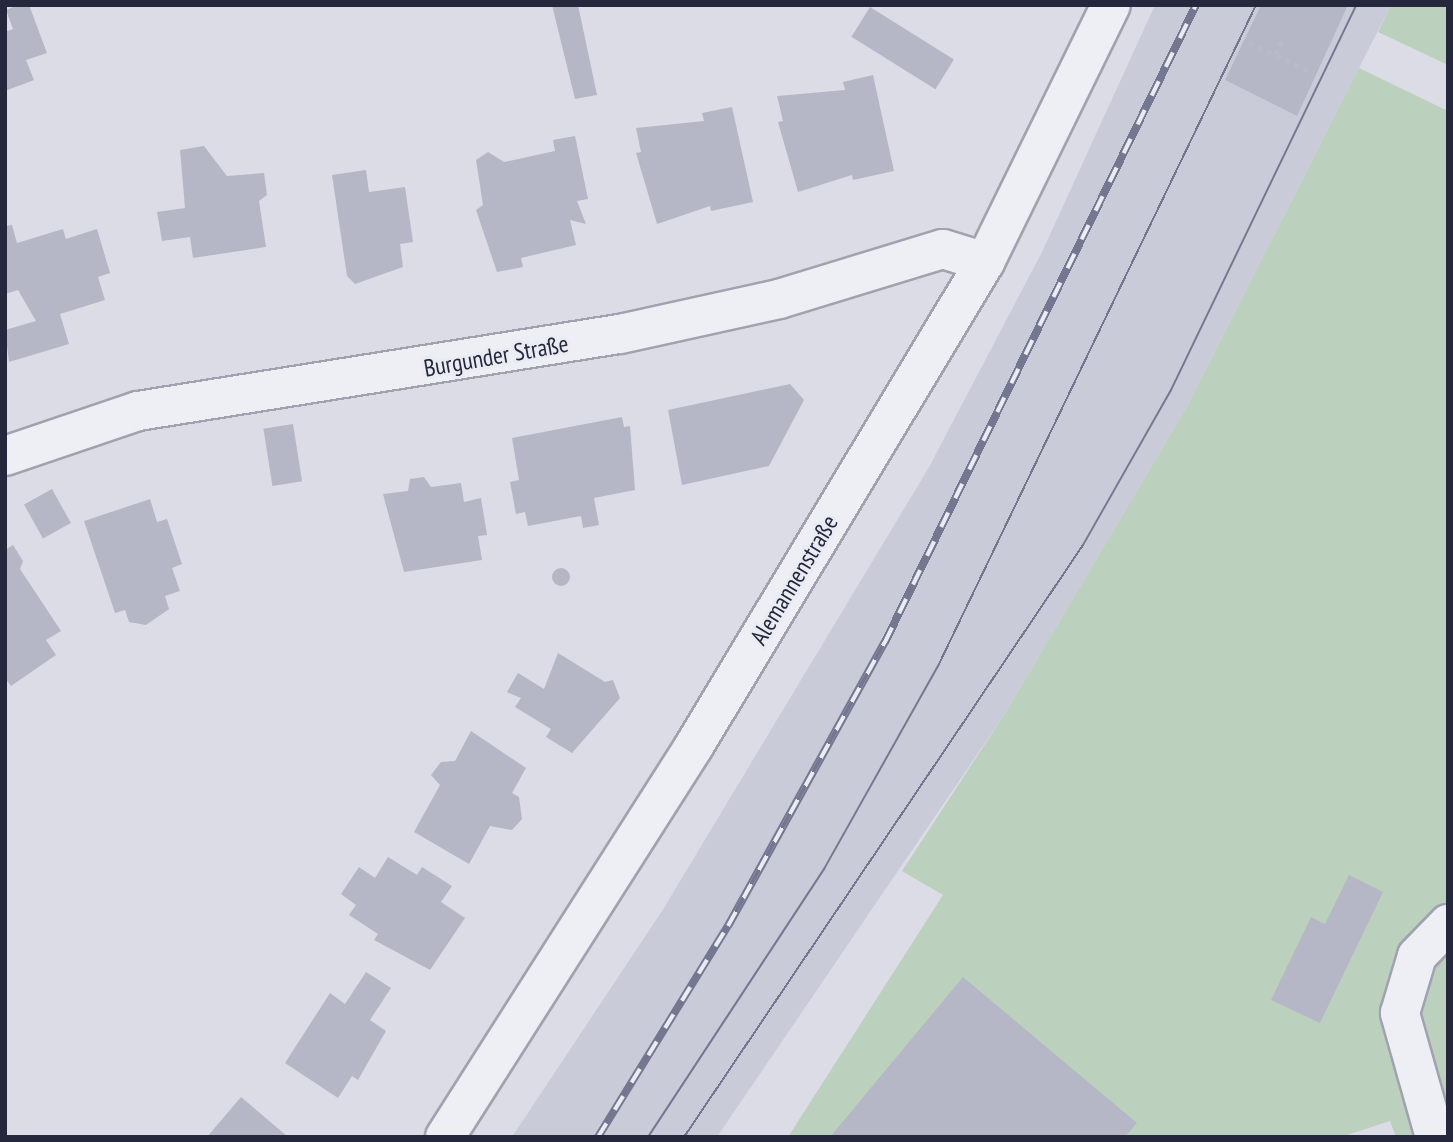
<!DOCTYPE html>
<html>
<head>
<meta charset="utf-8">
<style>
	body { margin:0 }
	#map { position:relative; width:1453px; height:1142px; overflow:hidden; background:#dbdce6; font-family:"PT Sans Narrow",sans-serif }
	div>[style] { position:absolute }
	.built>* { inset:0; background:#c9cbd8 }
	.green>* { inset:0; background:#bcd1bd }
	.building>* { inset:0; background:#b5b7c6; transform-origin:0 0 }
	.round { border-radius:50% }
	.path>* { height:4.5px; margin-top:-2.25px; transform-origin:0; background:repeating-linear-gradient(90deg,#babac5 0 5px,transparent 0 10px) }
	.roads { filter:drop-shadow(2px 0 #a1a2b0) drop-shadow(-2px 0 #a1a2b0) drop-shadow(0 2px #a1a2b0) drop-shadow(0 -2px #a1a2b0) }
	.minor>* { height:38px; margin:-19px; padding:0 19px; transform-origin:19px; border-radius:19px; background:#eeeef5 }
	.tram>* { height:2px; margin:-1px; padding:0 1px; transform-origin:1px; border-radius:1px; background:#747790 }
	.rail>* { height:8px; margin-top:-4px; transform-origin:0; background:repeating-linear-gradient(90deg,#eaecf4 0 16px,#747790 0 32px); box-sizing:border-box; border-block:2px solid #747790 }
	span { translate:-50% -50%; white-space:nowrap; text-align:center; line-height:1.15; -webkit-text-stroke:6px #eaecf4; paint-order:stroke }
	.street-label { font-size:24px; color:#25273d }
	.frame { position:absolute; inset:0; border:7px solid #25273d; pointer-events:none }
</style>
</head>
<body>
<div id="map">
	<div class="built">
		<div style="clip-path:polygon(1155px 5px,1391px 5px,1186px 408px,1004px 715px,717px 1137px,512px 1137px,662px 911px,928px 469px,1042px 252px)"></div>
	</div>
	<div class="green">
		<div style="clip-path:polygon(1391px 5px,1448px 5px,1448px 65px,1378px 32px)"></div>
		<div style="clip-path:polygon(1359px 68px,1448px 111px,1448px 1137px,1396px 1137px,1390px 1121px,1341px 1137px,788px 1137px,943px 895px,902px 871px,1004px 715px,1186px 408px)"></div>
	</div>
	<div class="building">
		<div style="clip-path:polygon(18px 5px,29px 5px,47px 53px,26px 60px,34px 80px,5px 91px,5px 32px,13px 29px,6px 10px)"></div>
		<div style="clip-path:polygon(552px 5px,578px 5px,597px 95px,575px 99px)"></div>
		<div style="clip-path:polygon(1261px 5px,1348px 5px,1297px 116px,1225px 80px)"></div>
		<div style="left:870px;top:7px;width:99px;height:35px;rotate:32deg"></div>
		<div style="clip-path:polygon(873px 75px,894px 171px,853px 180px,852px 175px,798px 192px,778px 122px,783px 121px,777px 96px,845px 90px,843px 82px)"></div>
		<div style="clip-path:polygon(732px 107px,753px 202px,711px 211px,710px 206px,657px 224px,636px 153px,641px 152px,636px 128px,704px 121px,702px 113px)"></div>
		<div style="clip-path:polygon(575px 136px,588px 199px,577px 201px,586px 224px,570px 220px,576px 245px,521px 258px,523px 267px,497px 272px,476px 210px,483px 205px,476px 160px,488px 152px,504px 162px,555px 151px,553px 140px)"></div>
		<div style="clip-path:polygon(204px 146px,227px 176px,264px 173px,267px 195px,259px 201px,266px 247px,193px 258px,190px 237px,162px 241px,157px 212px,185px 208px,180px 150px)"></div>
		<div style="clip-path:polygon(366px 170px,369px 192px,405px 187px,413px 242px,400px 244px,403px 267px,355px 284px,347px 276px,332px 175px)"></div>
		<div style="clip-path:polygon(12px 225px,17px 243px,63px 229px,66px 239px,97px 229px,110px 273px,98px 277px,105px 300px,60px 314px,69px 344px,9px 362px,5px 330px,36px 321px,18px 290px,5px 294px,5px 226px)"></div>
		<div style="clip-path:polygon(790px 384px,804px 400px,769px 466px,682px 485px,668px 410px)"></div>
		<div style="clip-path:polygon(622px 417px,624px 427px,630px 426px,635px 490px,594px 498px,599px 525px,583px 528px,581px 516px,528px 526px,525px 512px,516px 514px,510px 482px,519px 480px,512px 438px)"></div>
		<div style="left:293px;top:424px;width:58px;height:30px;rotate:81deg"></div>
		<div style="clip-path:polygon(424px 477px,431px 487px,461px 483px,464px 502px,481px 498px,487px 535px,478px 536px,482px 560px,404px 572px,383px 494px,408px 491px,410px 479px)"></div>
		<div style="left:52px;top:489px;width:39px;height:32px;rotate:61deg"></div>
		<div style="clip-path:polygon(150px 499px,157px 522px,167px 519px,182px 564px,172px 568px,180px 591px,165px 596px,169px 609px,146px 625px,129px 622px,125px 610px,115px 613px,84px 521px)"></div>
		<div style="clip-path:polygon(13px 545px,23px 561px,20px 569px,61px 631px,46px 640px,56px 655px,11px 686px,5px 678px,5px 550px)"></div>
		<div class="round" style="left:552px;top:568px;width:18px;height:18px"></div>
		<div style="clip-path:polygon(558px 653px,605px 682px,613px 680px,620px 698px,572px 753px,546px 737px,551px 729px,515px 707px,521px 698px,507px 692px,518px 673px,544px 689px)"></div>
		<div style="clip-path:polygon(471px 731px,526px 768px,512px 793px,519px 797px,522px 819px,512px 830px,490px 826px,469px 864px,414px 832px,440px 785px,431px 775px,441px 762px,455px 761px)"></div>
		<div style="clip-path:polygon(388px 857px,417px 875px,422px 867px,452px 886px,441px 902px,465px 918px,430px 970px,374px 940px,378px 934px,349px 915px,356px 905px,341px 894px,359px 867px,375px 878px)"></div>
		<div style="clip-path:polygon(1349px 875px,1383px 892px,1320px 1023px,1271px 1000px,1311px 917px,1325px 924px)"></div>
		<div style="clip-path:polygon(366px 972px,391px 988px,370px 1020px,386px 1031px,358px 1080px,352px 1076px,338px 1098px,285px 1063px,330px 993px,345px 1004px)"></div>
		<div style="clip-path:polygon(963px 977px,1137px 1123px,1125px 1137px,830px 1137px)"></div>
		<div style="clip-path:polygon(241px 1097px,288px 1137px,207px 1137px)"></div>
	</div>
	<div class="path">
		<div style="left:1249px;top:43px;width:72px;rotate:24.8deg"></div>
		<div style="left:1275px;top:55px;width:17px;rotate:-65deg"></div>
	</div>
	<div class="roads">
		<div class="minor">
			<div style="left:5px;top:456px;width:140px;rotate:-18.7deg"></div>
			<div style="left:138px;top:411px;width:488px;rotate:-9.1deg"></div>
			<div style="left:620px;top:334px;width:163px;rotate:-12.4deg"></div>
			<div style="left:779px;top:299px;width:171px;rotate:-17deg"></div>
			<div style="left:943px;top:249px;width:44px;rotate:17.2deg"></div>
			<div style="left:445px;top:1137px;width:464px;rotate:-57.5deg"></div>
			<div style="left:694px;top:746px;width:565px;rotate:-58.98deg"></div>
			<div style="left:985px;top:262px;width:286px;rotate:-63.9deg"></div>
			<div style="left:1435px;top:1137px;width:129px;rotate:-105.8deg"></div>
			<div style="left:1400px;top:1013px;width:59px;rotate:-73.4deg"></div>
			<div style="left:1417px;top:956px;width:45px;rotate:-45.9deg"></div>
		</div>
	</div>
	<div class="tram">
		<div style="left:648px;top:1137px;width:321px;rotate:-56.7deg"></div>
		<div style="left:824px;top:869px;width:235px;rotate:-60.7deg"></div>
		<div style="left:939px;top:664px;width:731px;rotate:-64.31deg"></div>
		<div style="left:684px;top:1137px;width:714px;rotate:-56.02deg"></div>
		<div style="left:1083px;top:545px;width:178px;rotate:-60.4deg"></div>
		<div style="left:1171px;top:390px;width:427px;rotate:-64.3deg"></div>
	</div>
	<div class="rail">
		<div style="left:598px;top:1137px;width:248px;rotate:-58.4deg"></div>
		<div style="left:728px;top:926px;width:325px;rotate:-61.1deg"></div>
		<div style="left:885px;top:642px;width:709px;rotate:-63.98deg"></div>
	</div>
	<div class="street-label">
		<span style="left:496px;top:356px;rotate:-10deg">Burgunder Straße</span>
		<span style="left:794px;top:580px;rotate:-59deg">Alemannenstraße</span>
	</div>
	<div class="frame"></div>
</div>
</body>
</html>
